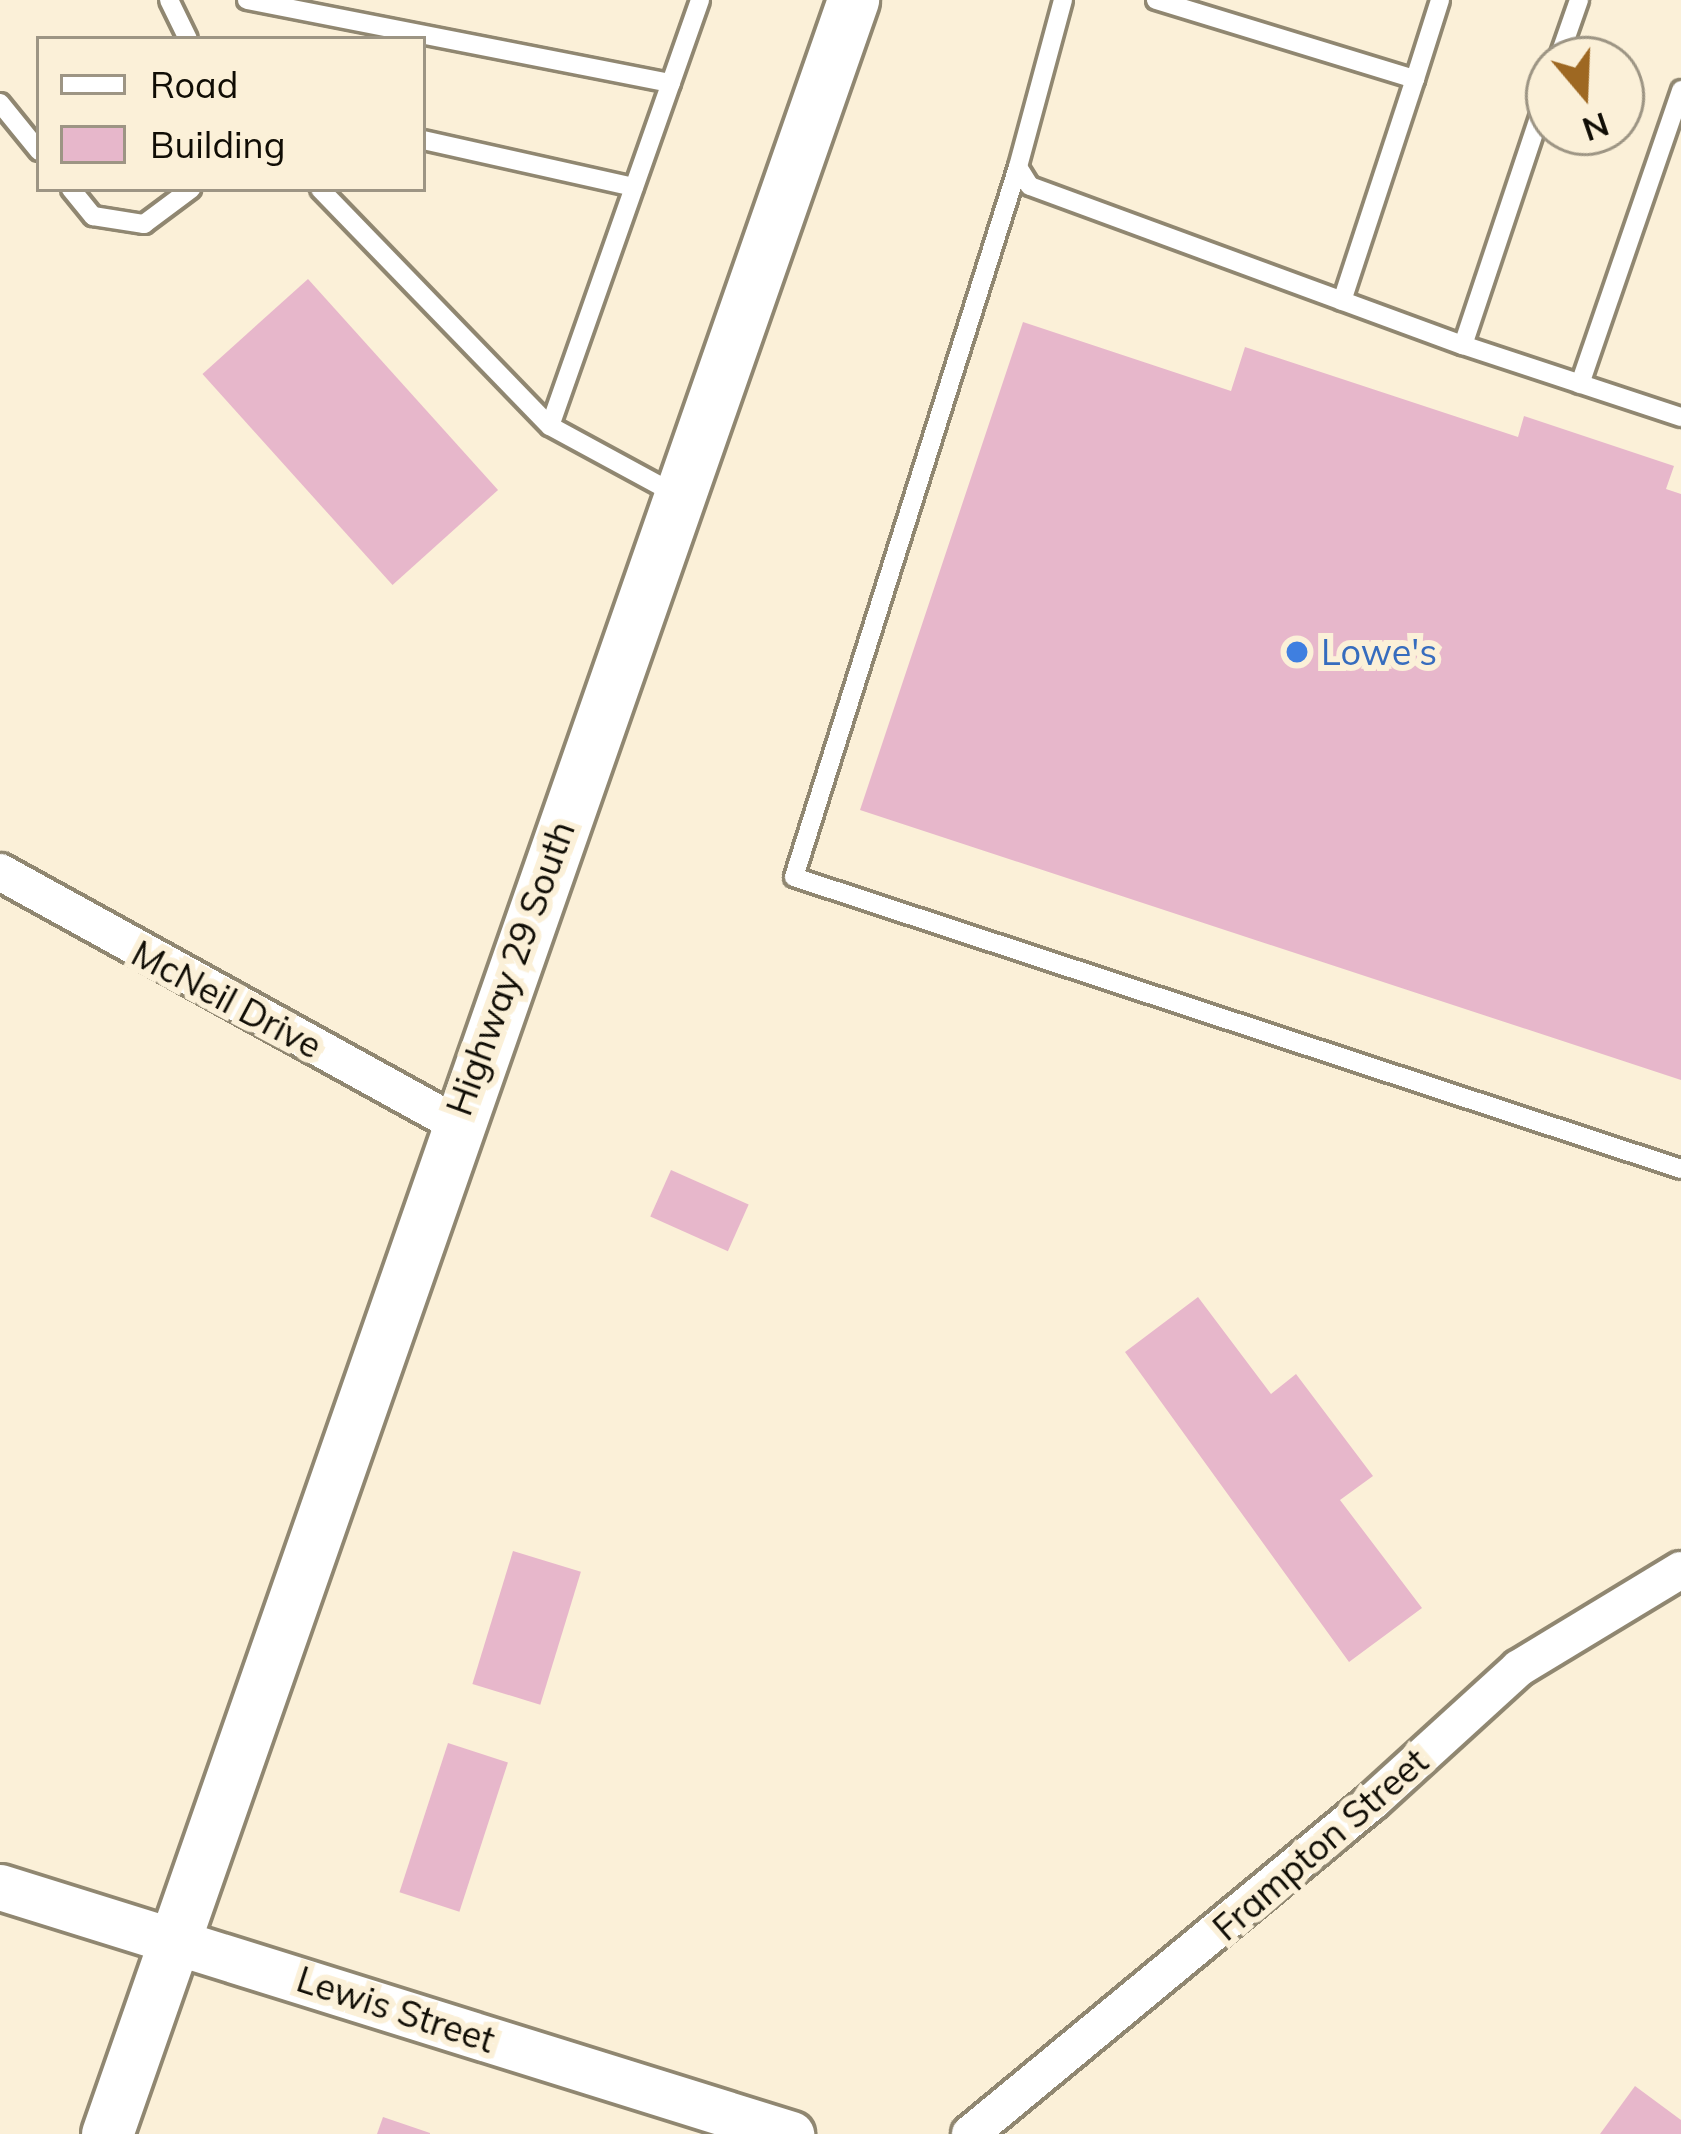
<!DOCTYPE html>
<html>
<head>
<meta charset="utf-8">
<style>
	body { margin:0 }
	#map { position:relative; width:1681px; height:2134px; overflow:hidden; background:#fbf0d8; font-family:Mulish,sans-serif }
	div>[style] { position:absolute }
	.building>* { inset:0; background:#e7b7cb; transform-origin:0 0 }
	.roads { filter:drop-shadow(3px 0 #908771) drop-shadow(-3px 0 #908771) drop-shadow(0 3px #908771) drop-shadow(0 -3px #908771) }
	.service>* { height:18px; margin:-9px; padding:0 9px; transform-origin:9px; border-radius:9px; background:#fff }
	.minor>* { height:36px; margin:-18px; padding:0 18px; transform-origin:18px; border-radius:18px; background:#fff }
	.tertiary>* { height:45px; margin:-22.5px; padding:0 22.5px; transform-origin:22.5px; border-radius:22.5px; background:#fff }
	.secondary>* { height:51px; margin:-25.5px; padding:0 25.5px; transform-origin:25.5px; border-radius:25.5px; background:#fff }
	.dots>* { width:33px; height:33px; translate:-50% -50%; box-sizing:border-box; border:6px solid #fbf0d8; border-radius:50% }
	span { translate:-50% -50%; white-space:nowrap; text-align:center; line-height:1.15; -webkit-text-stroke:12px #fbf0d8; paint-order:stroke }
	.shop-label { font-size:36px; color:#366cbe }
	.left { translate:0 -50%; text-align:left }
	.street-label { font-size:36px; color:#100d05 }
	.legend { position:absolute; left:36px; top:36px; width:390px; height:156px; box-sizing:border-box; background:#fbf0d8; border:3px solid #9d9584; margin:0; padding:15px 21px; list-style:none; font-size:36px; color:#100d05 }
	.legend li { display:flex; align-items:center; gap:24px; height:60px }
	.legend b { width:60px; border:3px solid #9d9584 }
	.north { position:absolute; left:1525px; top:36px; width:120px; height:120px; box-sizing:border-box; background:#fbf0d8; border:3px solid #9d9584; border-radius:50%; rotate:161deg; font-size:33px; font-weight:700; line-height:48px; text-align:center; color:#100d05 }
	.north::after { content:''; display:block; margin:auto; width:42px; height:54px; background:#9e6822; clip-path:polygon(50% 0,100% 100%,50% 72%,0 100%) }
</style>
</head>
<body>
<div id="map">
	<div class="building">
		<div style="left:308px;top:279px;width:284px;height:142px;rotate:48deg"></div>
		<div style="clip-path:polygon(1023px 322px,1231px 391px,1245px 347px,1518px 437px,1524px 416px,1674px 466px,1666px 489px,1681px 494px,1681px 1080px,860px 810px)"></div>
		<div style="left:671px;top:1170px;width:85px;height:51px;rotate:24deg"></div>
		<div style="clip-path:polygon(1198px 1297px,1271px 1394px,1296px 1374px,1373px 1476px,1340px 1500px,1422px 1608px,1349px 1662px,1125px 1352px)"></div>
		<div style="left:513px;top:1551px;width:71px;height:139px;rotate:17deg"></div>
		<div style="left:448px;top:1743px;width:63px;height:157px;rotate:18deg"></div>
		<div style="clip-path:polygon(1635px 2086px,1681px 2120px,1681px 2134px,1600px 2134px)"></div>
		<div style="clip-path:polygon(383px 2117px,430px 2133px,430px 2134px,377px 2134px)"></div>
	</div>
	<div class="roads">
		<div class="service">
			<div style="left:169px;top:0;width:43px;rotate:64deg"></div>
			<div style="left:247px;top:0;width:432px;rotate:11.1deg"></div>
			<div style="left:1063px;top:0;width:173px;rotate:105.1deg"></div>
			<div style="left:1018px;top:167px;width:22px;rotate:58deg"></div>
			<div style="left:1030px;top:186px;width:461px;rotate:20.2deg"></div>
			<div style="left:1156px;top:0;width:271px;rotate:17deg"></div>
			<div style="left:1415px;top:79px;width:83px;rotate:-72.4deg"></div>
			<div style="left:1558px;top:60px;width:64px;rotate:-70.7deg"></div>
			<div style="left:1549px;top:88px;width:271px;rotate:108.5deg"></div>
			<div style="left:1463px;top:345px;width:230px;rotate:18.3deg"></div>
			<div style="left:0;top:103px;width:62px;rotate:50.9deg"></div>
			<div style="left:423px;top:140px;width:216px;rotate:12.6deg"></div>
			<div style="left:1018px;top:167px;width:744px;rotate:107.51deg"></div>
			<div style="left:794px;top:877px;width:934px;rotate:18.22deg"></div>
			<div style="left:71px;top:189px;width:35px;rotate:51deg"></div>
			<div style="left:93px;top:216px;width:52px;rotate:8.9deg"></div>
			<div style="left:144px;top:224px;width:59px;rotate:-36.7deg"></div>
			<div style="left:320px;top:189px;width:330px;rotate:45.9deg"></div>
			<div style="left:550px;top:426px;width:145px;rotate:28.5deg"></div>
			<div style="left:1342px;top:301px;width:234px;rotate:-71.8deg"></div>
			<div style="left:1580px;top:384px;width:311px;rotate:-71deg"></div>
			<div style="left:550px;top:426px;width:452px;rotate:-70.6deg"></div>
		</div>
		<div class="minor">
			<div style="left:0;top:872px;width:520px;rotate:28.88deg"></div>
			<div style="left:970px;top:2134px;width:523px;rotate:-39.57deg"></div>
			<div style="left:1373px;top:1801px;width:197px;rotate:-42.3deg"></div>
			<div style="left:1519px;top:1668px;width:189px;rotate:-31.2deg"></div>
		</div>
		<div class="tertiary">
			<div style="left:0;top:1887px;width:829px;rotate:17.34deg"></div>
		</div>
		<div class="secondary">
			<div style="left:107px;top:2134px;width:2261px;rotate:-70.73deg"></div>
		</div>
	</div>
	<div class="dots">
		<div style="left:1297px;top:652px;background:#3f7fe0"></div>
	</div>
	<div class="shop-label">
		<span class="left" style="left:1321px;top:652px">Lowe's</span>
	</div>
	<div class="street-label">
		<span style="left:510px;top:968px;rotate:-70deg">Highway 29 South</span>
		<span style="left:227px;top:999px;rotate:28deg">McNeil Drive</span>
		<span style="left:1320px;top:1844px;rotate:-41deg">Frampton Street</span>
		<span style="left:396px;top:2009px;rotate:18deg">Lewis Street</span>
	</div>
	<ul class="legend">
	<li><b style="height:15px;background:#fff"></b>Road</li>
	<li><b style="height:33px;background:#e7b7cb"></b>Building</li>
	</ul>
	<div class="north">N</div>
</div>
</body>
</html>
